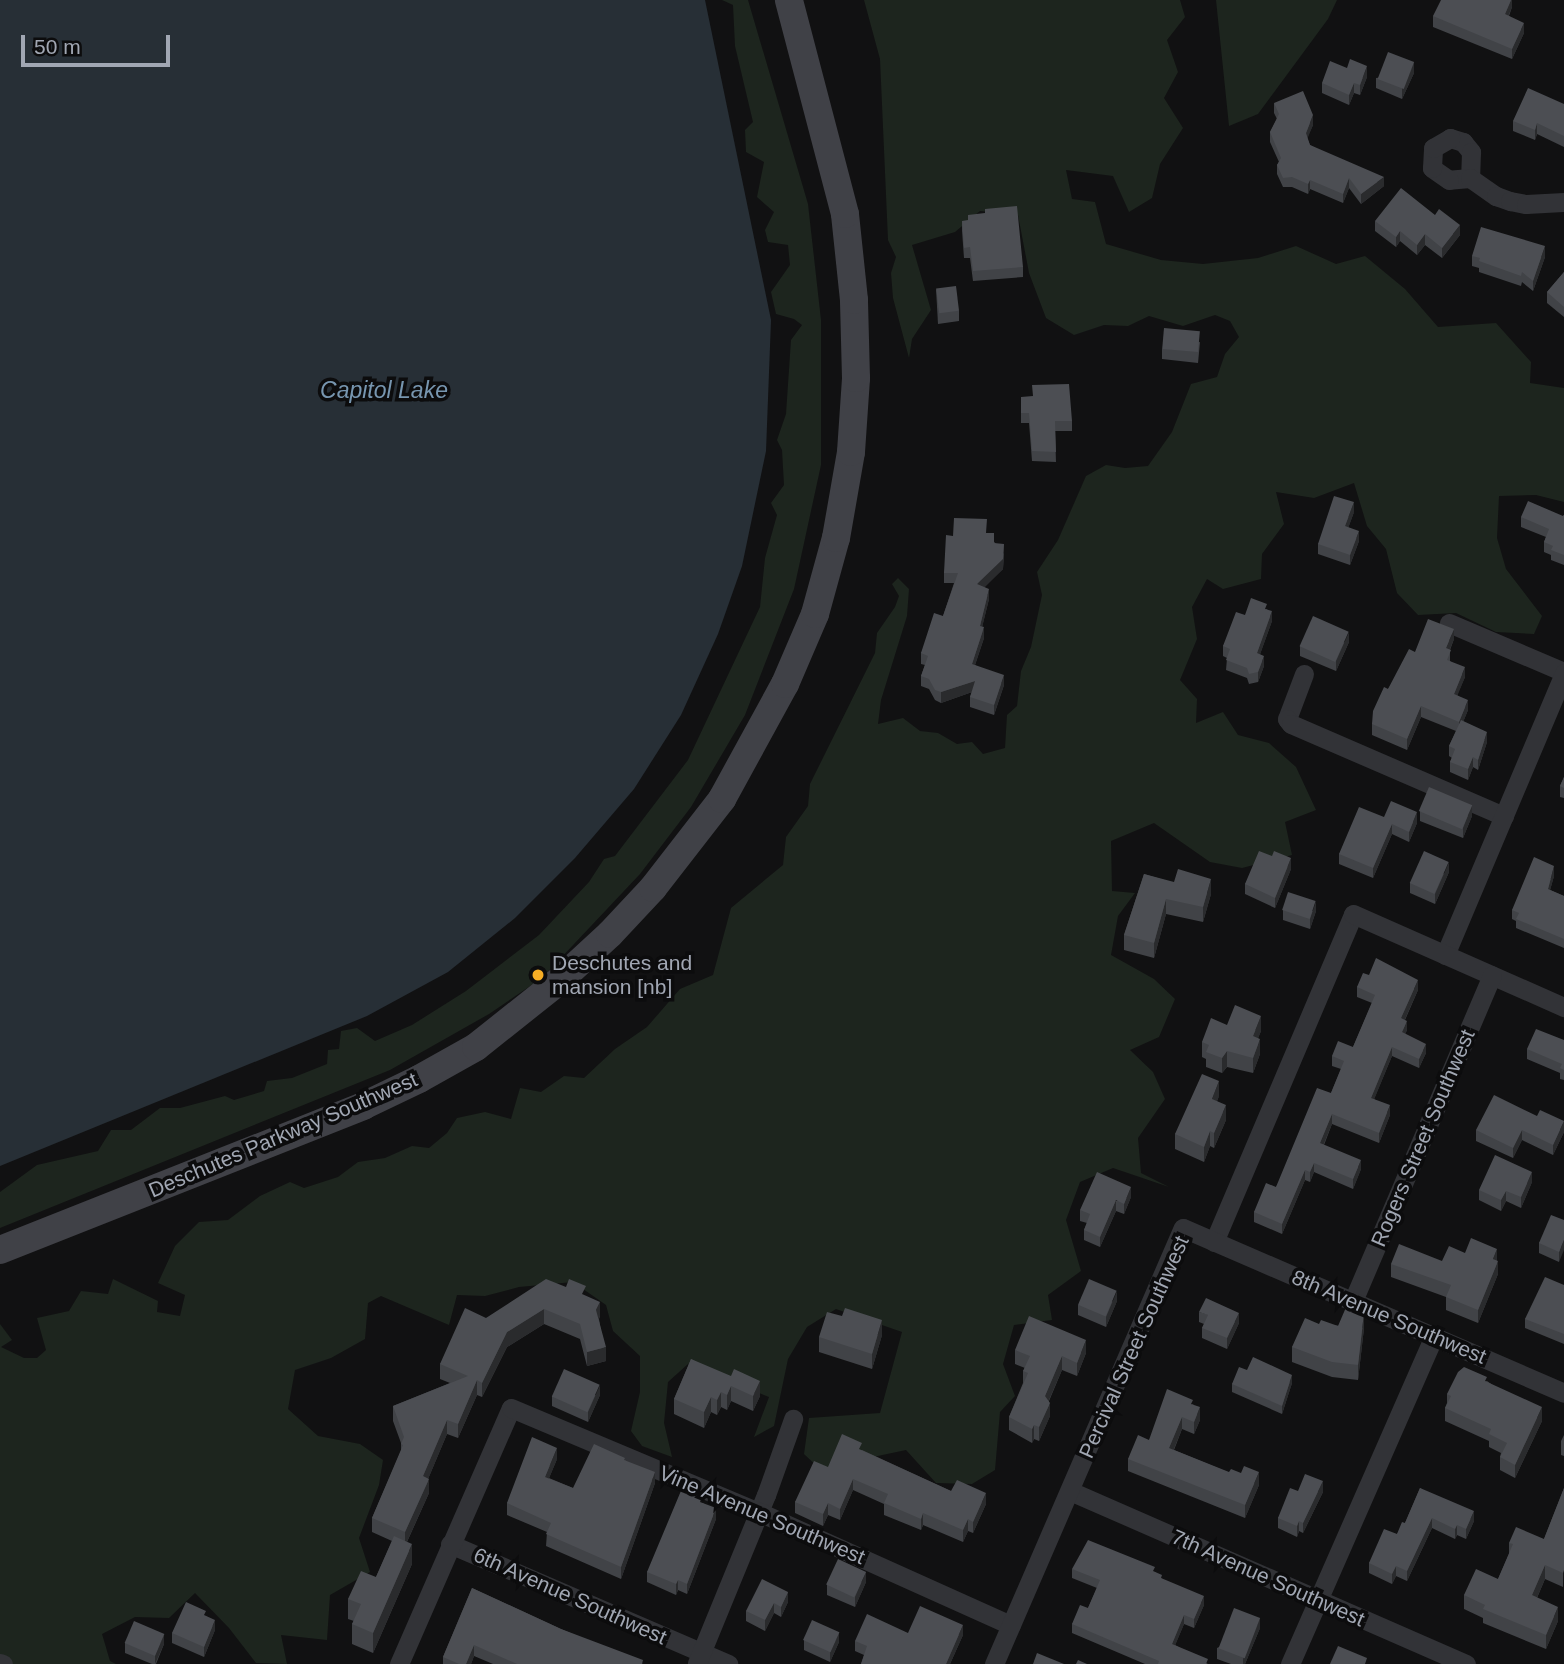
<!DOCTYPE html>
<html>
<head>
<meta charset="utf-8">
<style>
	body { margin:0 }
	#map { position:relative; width:1564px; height:1664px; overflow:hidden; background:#111112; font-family:Helvetica,sans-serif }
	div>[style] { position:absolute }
	.green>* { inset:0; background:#1d251e }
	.water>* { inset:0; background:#272f36 }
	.street>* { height:19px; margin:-9.5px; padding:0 9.5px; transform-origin:9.5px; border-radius:9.5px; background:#323337 }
	.secondary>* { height:28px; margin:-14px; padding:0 14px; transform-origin:14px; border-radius:14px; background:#404147 }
	.wall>* { inset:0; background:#414347 }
	.shaded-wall>* { inset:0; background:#2a2b2d }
	.building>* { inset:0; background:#4c4e53; transform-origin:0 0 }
	.dots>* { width:19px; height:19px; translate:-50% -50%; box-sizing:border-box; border:4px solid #0c0c0d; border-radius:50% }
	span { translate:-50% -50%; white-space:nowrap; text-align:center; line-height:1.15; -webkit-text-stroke:7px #0c0c0d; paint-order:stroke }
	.poi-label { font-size:21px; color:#a1a7b3 }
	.left { translate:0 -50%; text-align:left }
	.street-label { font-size:21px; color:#a1a7b3 }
	.water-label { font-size:23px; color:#7796b0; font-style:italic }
	.scale { position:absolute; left:21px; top:35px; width:149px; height:32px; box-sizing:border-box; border:4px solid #a1a7b3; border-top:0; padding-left:9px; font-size:21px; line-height:24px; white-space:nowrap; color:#a1a7b3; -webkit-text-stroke:5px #0c0c0d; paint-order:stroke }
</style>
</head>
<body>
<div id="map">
	<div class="green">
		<div style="clip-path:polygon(722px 0,748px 0,808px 204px,821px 320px,821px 465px,794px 589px,745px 715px,691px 807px,640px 874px,542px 978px,489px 1014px,390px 1070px,0 1228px,0 1192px,37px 1165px,98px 1151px,111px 1130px,131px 1130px,160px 1108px,180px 1108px,225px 1096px,234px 1100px,264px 1091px,267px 1081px,292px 1078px,327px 1064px,328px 1050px,339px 1049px,341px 1031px,357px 1028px,375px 1041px,412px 1025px,466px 991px,539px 935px,589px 882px,604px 859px,615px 856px,688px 760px,760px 607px,765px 558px,777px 515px,771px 503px,784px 485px,782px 450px,777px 440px,786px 414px,791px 340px,802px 325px,794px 319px,776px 314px,771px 292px,790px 265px,788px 245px,768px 242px,765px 230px,774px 212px,757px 197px,764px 162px,746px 152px,745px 130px,753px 122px,735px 46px,733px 5px)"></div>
		<div style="clip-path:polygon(864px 0,1180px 0,1185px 17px,1167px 40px,1178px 72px,1164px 98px,1183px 128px,1160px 164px,1152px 198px,1129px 212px,1113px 176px,1066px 170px,1072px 199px,1095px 202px,1106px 244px,1161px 260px,1203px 264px,1258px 258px,1296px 246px,1336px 264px,1365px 256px,1405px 289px,1438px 327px,1496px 323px,1531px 362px,1530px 383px,1564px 388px,1564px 502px,1536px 495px,1499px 496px,1497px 538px,1506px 569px,1542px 616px,1534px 634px,1496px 632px,1456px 613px,1418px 615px,1397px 593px,1386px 549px,1367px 526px,1354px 483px,1314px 498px,1276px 492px,1284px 524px,1262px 554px,1261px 579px,1223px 589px,1207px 579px,1192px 607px,1197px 639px,1180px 680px,1197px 699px,1196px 723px,1223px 712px,1238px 735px,1269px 743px,1296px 767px,1316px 810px,1285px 822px,1292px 855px,1242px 868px,1210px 862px,1154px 823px,1111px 841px,1112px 891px,1135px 893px,1118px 916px,1111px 955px,1154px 979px,1175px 999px,1159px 1037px,1130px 1050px,1153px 1072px,1165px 1099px,1138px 1138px,1141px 1173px,1169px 1187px,1113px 1168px,1080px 1182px,1066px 1220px,1081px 1271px,1048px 1295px,1052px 1320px,1014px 1325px,1003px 1364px,1015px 1396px,1000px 1412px,995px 1470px,972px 1484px,936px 1483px,906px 1450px,873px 1457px,842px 1490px,804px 1454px,809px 1418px,880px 1413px,902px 1332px,836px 1309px,807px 1327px,788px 1359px,774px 1426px,754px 1437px,769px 1397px,688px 1364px,668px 1382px,664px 1423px,672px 1457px,642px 1446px,631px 1431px,640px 1392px,640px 1356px,613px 1331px,606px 1305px,573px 1282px,519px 1287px,485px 1296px,457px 1295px,449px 1325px,381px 1296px,368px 1303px,365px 1339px,331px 1358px,295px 1370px,288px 1409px,318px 1436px,360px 1444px,383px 1460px,379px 1485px,359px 1538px,370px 1572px,330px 1595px,327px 1640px,281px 1635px,287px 1664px,256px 1663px,229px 1628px,195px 1593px,169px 1618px,135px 1617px,102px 1634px,110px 1661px,116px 1664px,0 1664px,0 1324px,12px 1340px,1px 1347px,24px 1358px,37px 1358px,46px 1350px,37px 1318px,69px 1311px,81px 1291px,108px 1294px,113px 1279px,158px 1301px,157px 1312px,180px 1316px,185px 1295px,158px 1283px,175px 1246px,199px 1222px,228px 1220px,260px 1196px,290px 1182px,304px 1188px,338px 1177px,358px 1162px,385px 1158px,412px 1146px,429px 1148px,447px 1133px,457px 1118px,485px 1112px,511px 1119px,520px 1088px,541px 1092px,564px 1076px,584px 1078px,615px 1049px,647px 1027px,680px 989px,713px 975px,731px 908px,783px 865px,786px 837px,808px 806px,810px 784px,875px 653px,877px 633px,895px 607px,899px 596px,892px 584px,898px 578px,909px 589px,907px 616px,881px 700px,878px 724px,903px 718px,920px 731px,938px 733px,957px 744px,972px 742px,983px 754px,1005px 748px,1007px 715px,1017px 706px,1021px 671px,1031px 647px,1042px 595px,1037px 572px,1058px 540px,1086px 476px,1106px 465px,1125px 468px,1148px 466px,1172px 432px,1191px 384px,1217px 377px,1225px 354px,1239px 337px,1230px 321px,1215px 315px,1183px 326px,1149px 316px,1128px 326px,1104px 325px,1074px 335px,1046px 318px,1029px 273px,1018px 215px,980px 211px,955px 232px,912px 245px,931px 310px,912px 339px,909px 358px,893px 298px,891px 273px,896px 257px,888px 240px,880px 59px)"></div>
		<div style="clip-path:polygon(1216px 0,1337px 0,1328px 19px,1258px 114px,1229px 126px)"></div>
	</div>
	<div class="water">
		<div style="clip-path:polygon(0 0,705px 0,771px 320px,766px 451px,742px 566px,718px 634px,681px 715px,634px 789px,575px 858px,515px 918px,448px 972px,367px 1016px,0 1166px)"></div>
	</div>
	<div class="street">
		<div style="left:1450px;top:138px;width:14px;rotate:17deg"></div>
		<div style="left:1463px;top:142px;width:13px;rotate:51deg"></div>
		<div style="left:1471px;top:152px;width:26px;rotate:92deg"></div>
		<div style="left:1470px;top:178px;width:21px;rotate:175deg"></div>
		<div style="left:1449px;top:180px;width:21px;rotate:-145deg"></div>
		<div style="left:1432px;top:168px;width:20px;rotate:-87deg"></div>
		<div style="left:1433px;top:148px;width:20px;rotate:-30deg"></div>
		<div style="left:1470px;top:178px;width:32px;rotate:35deg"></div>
		<div style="left:1496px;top:196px;width:15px;rotate:20deg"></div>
		<div style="left:1510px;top:201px;width:16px;rotate:11deg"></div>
		<div style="left:1526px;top:204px;width:38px;rotate:-3deg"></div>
		<div style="left:1449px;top:623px;width:125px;rotate:23.1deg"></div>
		<div style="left:1304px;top:674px;width:48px;rotate:110.7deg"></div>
		<div style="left:1287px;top:719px;width:6px;rotate:51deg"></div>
		<div style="left:1291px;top:724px;width:232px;rotate:23.4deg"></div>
		<div style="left:1445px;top:955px;width:306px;rotate:-67.1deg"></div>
		<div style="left:1214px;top:1242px;width:356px;rotate:-67deg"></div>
		<div style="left:1353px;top:914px;width:231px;rotate:23.8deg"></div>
		<div style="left:1353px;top:1301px;width:354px;rotate:-66.9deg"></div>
		<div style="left:1070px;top:1491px;width:432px;rotate:23.6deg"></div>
		<div style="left:450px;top:1544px;width:303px;rotate:23.3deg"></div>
		<div style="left:0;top:1663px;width:3px;rotate:18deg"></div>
		<div style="left:697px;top:1663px;width:182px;rotate:-67.7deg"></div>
		<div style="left:766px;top:1495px;width:81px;rotate:-70.4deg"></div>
		<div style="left:399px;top:1664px;width:279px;rotate:-66.4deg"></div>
		<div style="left:511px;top:1408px;width:269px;rotate:22.8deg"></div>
		<div style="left:759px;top:1512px;width:276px;rotate:24.2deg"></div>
		<div style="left:994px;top:1664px;width:475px;rotate:-66.6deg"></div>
		<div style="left:1183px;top:1228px;width:415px;rotate:23.4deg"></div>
		<div style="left:1290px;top:1664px;width:358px;rotate:-66.3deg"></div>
	</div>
	<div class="secondary">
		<div style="left:0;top:1250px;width:391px;rotate:-21.6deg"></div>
		<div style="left:363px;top:1106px;width:62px;rotate:-25.7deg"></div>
		<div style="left:419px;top:1079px;width:65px;rotate:-29.3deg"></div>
		<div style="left:476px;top:1047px;width:106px;rotate:-38.5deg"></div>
		<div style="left:559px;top:981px;width:69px;rotate:-42.7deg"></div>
		<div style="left:610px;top:934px;width:63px;rotate:-46.9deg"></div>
		<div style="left:653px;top:888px;width:113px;rotate:-52.2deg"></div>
		<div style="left:722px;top:799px;width:131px;rotate:-61.3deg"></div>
		<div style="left:785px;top:684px;width:76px;rotate:-66.8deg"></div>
		<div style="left:815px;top:614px;width:79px;rotate:-74.6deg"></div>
		<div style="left:836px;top:538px;width:87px;rotate:-80.1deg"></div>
		<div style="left:851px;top:452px;width:74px;rotate:-86.1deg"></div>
		<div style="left:856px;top:378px;width:78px;rotate:-91.5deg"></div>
		<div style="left:854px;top:300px;width:86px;rotate:-96deg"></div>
		<div style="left:845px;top:214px;width:221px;rotate:-104.7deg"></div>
	</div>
	<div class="wall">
		<div style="clip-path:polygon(1512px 0,1512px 7px,1509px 16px,1524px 33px,1512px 59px,1433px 27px,1433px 16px)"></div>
		<div style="clip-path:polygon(1414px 73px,1402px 99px,1376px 88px,1376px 78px)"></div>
		<div style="clip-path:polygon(1367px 77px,1360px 95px,1354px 93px,1349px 105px,1322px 93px,1322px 83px)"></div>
		<div style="clip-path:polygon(1274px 103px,1313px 125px,1307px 138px,1310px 145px,1384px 186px,1361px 204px,1349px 188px,1343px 203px,1310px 189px,1308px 194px,1292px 187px,1283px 187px,1277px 174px,1277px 165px,1279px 162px,1270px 142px,1270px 132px,1277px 119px,1274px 113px)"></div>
		<div style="clip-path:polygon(1564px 104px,1564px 147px,1537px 134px,1535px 140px,1513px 131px,1513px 121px)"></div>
		<div style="clip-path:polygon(968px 215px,1023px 267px,1023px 277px,973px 281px,970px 258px,964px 258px,962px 231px,962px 221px,968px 221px)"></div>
		<div style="clip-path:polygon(1375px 221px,1460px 235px,1442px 258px,1425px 245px,1417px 255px,1400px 241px,1396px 247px,1375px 231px)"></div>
		<div style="clip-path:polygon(1472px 256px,1545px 257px,1533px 291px,1522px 282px,1521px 286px,1479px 272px,1479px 268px,1472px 266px)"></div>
		<div style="clip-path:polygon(1564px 272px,1564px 317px,1547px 303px,1547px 292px)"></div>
		<div style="clip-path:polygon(936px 289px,959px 311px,959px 321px,938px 324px)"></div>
		<div style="clip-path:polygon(1200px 342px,1198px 363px,1162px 359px,1162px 349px)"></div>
		<div style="clip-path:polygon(1021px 397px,1072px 421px,1072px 431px,1055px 431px,1056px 462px,1032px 461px,1029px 423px,1021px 423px)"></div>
		<div style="clip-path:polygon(1354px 512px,1348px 528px,1359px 541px,1350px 565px,1318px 554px,1318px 544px)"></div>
		<div style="clip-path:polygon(1564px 515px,1564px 565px,1551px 560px,1551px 555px,1544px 552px,1544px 542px,1546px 537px,1521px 527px,1521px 517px,1563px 516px)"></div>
		<div style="clip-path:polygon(987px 533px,1004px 554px,1003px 569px,984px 587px,989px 599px,982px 627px,984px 638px,975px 665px,1004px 685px,994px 715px,970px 707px,970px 697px,972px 692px,941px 703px,935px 700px,929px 689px,921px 686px,921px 676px,925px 665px,921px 664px,921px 653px,943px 616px,954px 583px,944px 583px,944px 573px,953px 536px)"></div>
		<div style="clip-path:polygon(1267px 609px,1272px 621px,1260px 654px,1264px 666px,1258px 682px,1249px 684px,1247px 678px,1226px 670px,1227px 658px,1223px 656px,1223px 646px,1245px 615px)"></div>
		<div style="clip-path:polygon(1454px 639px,1450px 650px,1450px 661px,1465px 677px,1457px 695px,1468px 710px,1463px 722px,1487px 742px,1478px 770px,1473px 767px,1468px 780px,1450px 772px,1450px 762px,1452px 758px,1449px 756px,1449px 746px,1456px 731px,1421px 717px,1407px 750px,1372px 735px,1372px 724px,1388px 689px,1415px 652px)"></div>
		<div style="clip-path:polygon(1349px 642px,1336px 671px,1300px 656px,1300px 646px)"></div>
		<div style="clip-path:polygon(1564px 777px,1564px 798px,1560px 797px,1560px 786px)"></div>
		<div style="clip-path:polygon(1420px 811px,1472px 816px,1463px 838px,1420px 821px)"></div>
		<div style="clip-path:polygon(1384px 817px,1417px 823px,1409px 842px,1392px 834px,1373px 878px,1339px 864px,1339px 854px)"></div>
		<div style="clip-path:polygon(1272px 856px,1291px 869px,1275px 908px,1245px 894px,1245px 884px)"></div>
		<div style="clip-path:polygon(1449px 872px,1435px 904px,1410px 893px,1410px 883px)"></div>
		<div style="clip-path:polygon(1144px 874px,1211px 894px,1203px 922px,1166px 914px,1154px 958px,1124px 950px,1124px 935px)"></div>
		<div style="clip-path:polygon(1554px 876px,1550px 890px,1564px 896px,1564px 948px,1516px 928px,1516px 921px,1512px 919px,1512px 910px)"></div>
		<div style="clip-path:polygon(1283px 910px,1316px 911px,1310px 929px,1283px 920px)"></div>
		<div style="clip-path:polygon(1369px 975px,1418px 990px,1405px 1020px,1407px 1030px,1405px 1034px,1426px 1053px,1419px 1068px,1392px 1056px,1374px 1099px,1390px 1115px,1379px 1143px,1332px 1124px,1324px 1145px,1361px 1169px,1353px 1189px,1314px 1172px,1310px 1182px,1305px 1180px,1282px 1234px,1254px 1222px,1254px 1212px,1276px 1187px,1331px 1093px,1341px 1069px,1332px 1066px,1332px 1056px,1353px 1047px,1372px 1003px,1357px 997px,1357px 987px)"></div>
		<div style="clip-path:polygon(1227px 1025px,1261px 1031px,1258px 1038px,1260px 1054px,1253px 1073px,1227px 1067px,1222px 1073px,1206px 1067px,1206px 1059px,1202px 1057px,1202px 1042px)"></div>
		<div style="clip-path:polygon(1564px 1040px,1564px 1080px,1560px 1079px,1560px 1073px,1527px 1059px,1527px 1049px)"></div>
		<div style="clip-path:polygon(1219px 1096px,1217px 1101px,1226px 1120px,1214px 1148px,1210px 1146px,1204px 1162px,1175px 1149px,1175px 1134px)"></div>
		<div style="clip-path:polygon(1537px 1116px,1564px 1132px,1553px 1155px,1522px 1140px,1513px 1158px,1476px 1141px,1476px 1130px)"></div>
		<div style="clip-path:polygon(1532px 1182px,1521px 1208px,1506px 1201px,1501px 1211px,1479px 1200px,1479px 1190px)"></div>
		<div style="clip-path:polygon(1131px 1197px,1124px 1214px,1116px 1211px,1100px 1247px,1084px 1240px,1084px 1230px,1087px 1223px,1080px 1221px,1080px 1210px)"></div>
		<div style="clip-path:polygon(1564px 1220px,1559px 1262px,1539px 1253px,1539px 1243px)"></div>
		<div style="clip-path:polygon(1465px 1253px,1497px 1261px,1498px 1274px,1478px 1323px,1446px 1310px,1446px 1297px,1391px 1277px,1391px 1264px,1442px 1261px)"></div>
		<div style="clip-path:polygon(1564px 1285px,1564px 1344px,1525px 1328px,1525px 1319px)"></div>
		<div style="clip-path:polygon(586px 1296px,600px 1316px,599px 1319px,606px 1361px,587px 1366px,580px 1339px,544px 1324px,507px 1347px,482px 1397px,477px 1395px,458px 1438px,447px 1434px,428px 1479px,429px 1493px,407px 1542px,412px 1564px,373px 1653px,352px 1644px,352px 1624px,354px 1621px,348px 1619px,348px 1599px,376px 1577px,392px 1541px,372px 1532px,372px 1518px,401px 1451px,401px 1443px,393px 1421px,393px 1406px,450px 1383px,440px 1379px,440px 1364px,486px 1318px)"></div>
		<div style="clip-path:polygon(1117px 1301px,1106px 1327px,1078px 1315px,1078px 1305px)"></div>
		<div style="clip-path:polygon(1199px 1312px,1239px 1323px,1227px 1349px,1202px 1338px,1202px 1328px,1204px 1324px,1199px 1322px)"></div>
		<div style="clip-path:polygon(1319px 1324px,1364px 1328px,1358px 1380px,1332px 1377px,1292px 1362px,1292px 1347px)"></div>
		<div style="clip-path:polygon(882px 1335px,872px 1369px,819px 1352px,819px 1337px)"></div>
		<div style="clip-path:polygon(1015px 1350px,1086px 1353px,1077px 1376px,1062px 1370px,1049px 1401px,1050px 1416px,1039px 1441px,1034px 1439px,1032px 1443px,1009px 1430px,1009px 1417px,1023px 1383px,1023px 1371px,1025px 1368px,1015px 1364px)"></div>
		<div style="clip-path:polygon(691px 1359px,760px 1396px,753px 1411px,731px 1401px,727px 1410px,721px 1407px,717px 1415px,711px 1412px,704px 1428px,674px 1414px,674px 1399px)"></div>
		<div style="clip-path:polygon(1247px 1370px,1292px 1383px,1282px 1414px,1232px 1392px,1232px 1384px)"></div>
		<div style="clip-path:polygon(1487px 1381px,1542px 1421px,1515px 1478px,1500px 1470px,1500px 1457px,1501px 1453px,1489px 1447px,1489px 1441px,1445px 1421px,1445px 1408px,1447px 1403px,1447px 1394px)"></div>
		<div style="clip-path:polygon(600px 1395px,588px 1422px,552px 1406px,552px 1396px)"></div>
		<div style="clip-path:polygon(1193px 1404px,1200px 1420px,1194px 1434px,1182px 1429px,1174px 1450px,1259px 1485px,1245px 1518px,1128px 1471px,1128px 1459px,1149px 1440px)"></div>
		<div style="clip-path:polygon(1564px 1435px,1564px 1456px,1561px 1455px,1561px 1441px)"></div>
		<div style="clip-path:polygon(862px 1450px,951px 1491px,986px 1504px,973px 1533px,968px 1531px,963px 1542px,923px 1525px,921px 1530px,884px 1515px,884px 1504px,853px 1490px,840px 1520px,828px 1515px,823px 1526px,795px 1513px,795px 1502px,828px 1467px)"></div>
		<div style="clip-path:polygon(557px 1459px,549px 1478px,573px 1488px,625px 1460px,655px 1483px,621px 1579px,546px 1546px,547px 1532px,507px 1515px,507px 1503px)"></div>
		<div style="clip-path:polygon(1420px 1488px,1474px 1521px,1466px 1539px,1457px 1535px,1455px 1539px,1432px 1528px,1407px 1581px,1396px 1576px,1392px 1584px,1369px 1573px,1369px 1563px,1397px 1534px,1405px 1523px)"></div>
		<div style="clip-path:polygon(1564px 1488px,1563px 1587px,1545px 1579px,1537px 1598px,1558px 1621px,1546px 1649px,1483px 1623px,1483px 1618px,1464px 1609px,1464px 1595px,1498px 1579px,1509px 1554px,1509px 1543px,1544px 1539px)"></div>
		<div style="clip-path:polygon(1298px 1491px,1323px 1492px,1303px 1533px,1299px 1531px,1297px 1537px,1278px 1528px,1278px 1518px)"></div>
		<div style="clip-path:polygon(703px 1503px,716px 1519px,687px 1594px,678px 1590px,676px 1595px,647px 1582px,647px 1572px)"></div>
		<div style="clip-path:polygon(1072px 1569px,1155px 1572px,1162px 1579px,1204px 1605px,1194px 1628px,1184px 1624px,1175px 1645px,1208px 1664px,1145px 1664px,1072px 1633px,1072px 1624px,1088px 1608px,1097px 1588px,1072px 1578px)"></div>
		<div style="clip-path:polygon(866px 1582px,855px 1607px,827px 1595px,827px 1585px)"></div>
		<div style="clip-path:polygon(472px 1588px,561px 1629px,643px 1664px,493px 1664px,474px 1656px,471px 1664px,443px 1664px,443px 1657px)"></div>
		<div style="clip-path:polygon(788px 1592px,788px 1602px,781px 1617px,774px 1613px,765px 1631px,746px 1621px,746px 1611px)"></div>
		<div style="clip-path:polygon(206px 1616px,215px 1630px,204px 1657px,172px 1643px,172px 1633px)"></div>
		<div style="clip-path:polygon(1260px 1628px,1245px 1664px,1231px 1664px,1217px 1659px,1217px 1648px)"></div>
		<div style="clip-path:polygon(908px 1633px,963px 1635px,950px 1664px,861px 1664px,864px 1655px,855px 1651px,855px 1641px)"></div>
		<div style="clip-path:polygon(804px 1640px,839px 1642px,830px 1662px,804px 1650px)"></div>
		<div style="clip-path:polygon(125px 1643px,164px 1644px,156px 1664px,152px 1664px,125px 1653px)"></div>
	</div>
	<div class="shaded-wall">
		<div style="clip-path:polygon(1511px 0,1512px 0,1512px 7px,1505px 24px,1505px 14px)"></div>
		<div style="clip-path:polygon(1524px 23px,1524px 33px,1512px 59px,1512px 49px)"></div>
		<div style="clip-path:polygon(1414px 62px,1414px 73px,1402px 99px,1402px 89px)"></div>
		<div style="clip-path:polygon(1367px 66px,1367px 77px,1360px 95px,1360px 85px)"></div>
		<div style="clip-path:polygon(1354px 83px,1354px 93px,1349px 105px,1349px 95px)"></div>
		<div style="clip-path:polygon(1313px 115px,1313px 125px,1306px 142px,1306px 133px)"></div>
		<div style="clip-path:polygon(1537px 123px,1537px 134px,1535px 140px,1535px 130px)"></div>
		<div style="clip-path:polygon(1384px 177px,1384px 186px,1361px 204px,1361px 194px)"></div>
		<div style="clip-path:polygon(1349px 178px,1349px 188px,1343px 203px,1343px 194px)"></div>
		<div style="clip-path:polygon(1310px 180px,1310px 189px,1308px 194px,1308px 184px)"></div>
		<div style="clip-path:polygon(1460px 225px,1460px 235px,1442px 258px,1442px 248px)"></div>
		<div style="clip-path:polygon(1400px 231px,1400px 241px,1396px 247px,1396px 237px)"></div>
		<div style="clip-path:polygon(1425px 234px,1425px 245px,1417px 255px,1417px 245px)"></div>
		<div style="clip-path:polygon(1545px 246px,1545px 257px,1533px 291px,1533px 281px)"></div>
		<div style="clip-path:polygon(1354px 502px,1354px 512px,1345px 537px,1345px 526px)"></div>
		<div style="clip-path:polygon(1359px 531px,1359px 541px,1350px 565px,1350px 555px)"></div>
		<div style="clip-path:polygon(1004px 544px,1003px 569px,977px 595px,977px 584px)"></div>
		<div style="clip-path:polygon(989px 589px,989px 599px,980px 636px,980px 626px)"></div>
		<div style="clip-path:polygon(1272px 611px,1272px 621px,1257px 663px,1257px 653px)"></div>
		<div style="clip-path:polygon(984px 627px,984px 638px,972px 674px,972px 664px)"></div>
		<div style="clip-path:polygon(1454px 629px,1454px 639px,1446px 659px,1446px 648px)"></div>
		<div style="clip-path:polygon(1349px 632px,1349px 642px,1336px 671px,1336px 661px)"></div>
		<div style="clip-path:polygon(1264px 656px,1264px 666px,1258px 682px,1258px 672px)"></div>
		<div style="clip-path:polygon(1465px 667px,1465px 677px,1454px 704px,1454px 694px)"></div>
		<div style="clip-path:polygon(1004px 675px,1004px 685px,994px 715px,994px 705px)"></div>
		<div style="clip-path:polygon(975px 681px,975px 691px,941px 703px,941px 692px)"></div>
		<div style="clip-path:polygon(1468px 700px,1468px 710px,1459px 732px,1459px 722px)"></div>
		<div style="clip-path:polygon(1421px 706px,1421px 717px,1407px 750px,1407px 739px)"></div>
		<div style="clip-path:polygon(1487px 732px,1487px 742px,1478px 770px,1478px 760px)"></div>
		<div style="clip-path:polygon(1473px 757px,1473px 767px,1468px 780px,1468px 769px)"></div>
		<div style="clip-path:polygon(1472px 805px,1472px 816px,1463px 838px,1463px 828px)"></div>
		<div style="clip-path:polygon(1417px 812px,1417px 823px,1409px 842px,1409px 832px)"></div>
		<div style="clip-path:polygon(1392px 824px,1392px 834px,1373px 878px,1373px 868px)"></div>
		<div style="clip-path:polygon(1291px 858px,1291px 869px,1275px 908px,1275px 898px)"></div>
		<div style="clip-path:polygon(1449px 862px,1449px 872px,1435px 904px,1435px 894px)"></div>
		<div style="clip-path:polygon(1554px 866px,1554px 876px,1548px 898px,1548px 889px)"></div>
		<div style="clip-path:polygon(1211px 879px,1211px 894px,1203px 922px,1203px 907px)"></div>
		<div style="clip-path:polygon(1166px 899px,1166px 914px,1154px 958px,1154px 943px)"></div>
		<div style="clip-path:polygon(1316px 901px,1316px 911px,1310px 929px,1310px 919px)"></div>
		<div style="clip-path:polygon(1418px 980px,1418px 990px,1401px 1028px,1401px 1018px)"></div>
		<div style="clip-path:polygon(1261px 1016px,1261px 1031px,1253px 1051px,1253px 1036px)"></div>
		<div style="clip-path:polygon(1407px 1021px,1407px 1030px,1402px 1042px,1402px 1032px)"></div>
		<div style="clip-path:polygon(1260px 1039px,1260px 1054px,1253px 1073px,1253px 1058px)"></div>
		<div style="clip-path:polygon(1426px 1044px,1426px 1053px,1419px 1068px,1419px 1059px)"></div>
		<div style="clip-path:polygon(1392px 1047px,1392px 1056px,1371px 1107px,1371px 1098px)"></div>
		<div style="clip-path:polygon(1227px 1051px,1227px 1067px,1222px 1073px,1222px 1058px)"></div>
		<div style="clip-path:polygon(1219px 1081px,1219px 1096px,1212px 1114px,1212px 1099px)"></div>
		<div style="clip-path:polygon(1226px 1105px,1226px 1120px,1214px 1148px,1214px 1133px)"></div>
		<div style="clip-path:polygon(1390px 1105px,1390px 1115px,1379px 1143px,1379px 1133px)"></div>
		<div style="clip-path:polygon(1332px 1114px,1332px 1124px,1320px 1153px,1320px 1143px)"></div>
		<div style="clip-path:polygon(1564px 1121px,1564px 1132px,1553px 1155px,1553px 1145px)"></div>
		<div style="clip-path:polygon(1522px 1130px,1522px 1140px,1513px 1158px,1513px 1148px)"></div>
		<div style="clip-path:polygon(1210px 1131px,1210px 1146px,1204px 1162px,1204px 1147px)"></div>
		<div style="clip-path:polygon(1361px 1160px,1361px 1169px,1353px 1189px,1353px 1179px)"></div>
		<div style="clip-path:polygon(1314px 1163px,1314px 1172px,1310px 1182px,1310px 1172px)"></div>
		<div style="clip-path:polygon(1305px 1170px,1305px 1180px,1282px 1234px,1282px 1224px)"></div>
		<div style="clip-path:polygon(1532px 1172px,1532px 1182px,1521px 1208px,1521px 1197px)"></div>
		<div style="clip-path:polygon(1131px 1187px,1131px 1197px,1124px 1214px,1124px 1204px)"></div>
		<div style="clip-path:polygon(1506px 1191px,1506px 1201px,1501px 1211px,1501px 1200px)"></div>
		<div style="clip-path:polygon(1116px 1200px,1116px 1211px,1100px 1247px,1100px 1237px)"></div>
		<div style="clip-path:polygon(1564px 1240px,1564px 1250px,1559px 1262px,1559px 1252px)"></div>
		<div style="clip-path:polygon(1497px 1249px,1497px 1262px,1493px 1259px)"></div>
		<div style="clip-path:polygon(1498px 1261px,1498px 1274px,1478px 1323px,1478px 1310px)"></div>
		<div style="clip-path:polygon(1117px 1291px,1117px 1301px,1106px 1327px,1106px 1317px)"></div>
		<div style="clip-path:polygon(600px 1302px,600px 1316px,596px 1324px,596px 1310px)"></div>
		<div style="clip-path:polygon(544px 1309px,544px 1324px,507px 1347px,482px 1397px,482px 1383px,507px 1332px)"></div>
		<div style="clip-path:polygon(1239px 1313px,1239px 1323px,1227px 1349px,1227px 1338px)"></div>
		<div style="clip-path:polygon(1364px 1313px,1364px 1328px,1358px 1380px,1358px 1365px)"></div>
		<div style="clip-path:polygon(882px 1320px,882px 1335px,872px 1369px,872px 1354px)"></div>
		<div style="clip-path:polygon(1086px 1340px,1086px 1353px,1077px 1376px,1077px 1363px)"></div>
		<div style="clip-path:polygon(606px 1347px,606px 1361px,587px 1366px,587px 1352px)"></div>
		<div style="clip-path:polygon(1062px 1356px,1062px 1370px,1045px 1409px,1045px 1396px)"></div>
		<div style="clip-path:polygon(1292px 1375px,1292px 1383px,1282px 1414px,1282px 1406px)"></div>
		<div style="clip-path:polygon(477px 1380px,477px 1395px,458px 1438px,458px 1424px)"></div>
		<div style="clip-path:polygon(760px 1381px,760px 1396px,753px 1411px,753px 1396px)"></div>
		<div style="clip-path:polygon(600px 1385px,600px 1395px,588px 1422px,588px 1412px)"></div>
		<div style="clip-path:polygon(731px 1386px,731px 1401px,727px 1410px,727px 1395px)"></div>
		<div style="clip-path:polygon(721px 1392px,721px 1407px,717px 1415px,717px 1400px)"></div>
		<div style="clip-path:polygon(711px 1397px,711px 1412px,704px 1428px,704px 1412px)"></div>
		<div style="clip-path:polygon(1050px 1403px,1050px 1416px,1039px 1441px,1039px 1427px)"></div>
		<div style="clip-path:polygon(1200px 1407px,1200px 1420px,1194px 1434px,1194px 1422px)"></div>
		<div style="clip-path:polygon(1542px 1407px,1542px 1421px,1515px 1478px,1515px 1465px)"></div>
		<div style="clip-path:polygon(1182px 1417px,1182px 1429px,1169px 1461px,1169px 1448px)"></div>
		<div style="clip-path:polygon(447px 1420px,447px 1434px,423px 1491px,423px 1476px)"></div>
		<div style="clip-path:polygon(1034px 1425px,1034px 1439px,1032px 1443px,1032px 1429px)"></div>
		<div style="clip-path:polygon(557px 1448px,557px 1459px,545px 1488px,545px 1477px)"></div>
		<div style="clip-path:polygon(655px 1472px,655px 1483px,621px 1579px,621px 1567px)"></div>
		<div style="clip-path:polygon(1259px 1472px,1259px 1485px,1245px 1518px,1245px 1505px)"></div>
		<div style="clip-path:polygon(429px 1479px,429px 1493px,405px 1546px,405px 1532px)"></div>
		<div style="clip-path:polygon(853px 1479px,853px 1490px,840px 1520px,840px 1509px)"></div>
		<div style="clip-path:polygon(1323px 1481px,1323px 1492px,1303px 1533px,1303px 1523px)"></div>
		<div style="clip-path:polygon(986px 1493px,986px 1504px,973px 1533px,973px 1522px)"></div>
		<div style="clip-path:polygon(828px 1503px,828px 1515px,823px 1526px,823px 1514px)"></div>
		<div style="clip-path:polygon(716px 1508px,716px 1519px,687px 1594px,687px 1584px)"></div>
		<div style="clip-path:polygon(1474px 1511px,1474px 1521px,1466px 1539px,1466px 1529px)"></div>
		<div style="clip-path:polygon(923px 1513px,923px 1525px,921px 1530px,921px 1519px)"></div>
		<div style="clip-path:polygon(1432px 1518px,1432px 1528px,1407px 1581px,1407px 1571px)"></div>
		<div style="clip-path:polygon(968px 1519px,968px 1531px,963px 1542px,963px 1530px)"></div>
		<div style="clip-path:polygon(1299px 1521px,1299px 1531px,1297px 1537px,1297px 1526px)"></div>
		<div style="clip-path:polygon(1457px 1525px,1457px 1535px,1455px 1539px,1455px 1529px)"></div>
		<div style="clip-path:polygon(412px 1544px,412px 1564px,373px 1653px,373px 1633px)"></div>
		<div style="clip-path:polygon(1545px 1565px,1545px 1579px,1532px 1609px,1532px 1595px)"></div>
		<div style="clip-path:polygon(1396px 1566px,1396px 1576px,1392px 1584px,1392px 1574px)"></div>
		<div style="clip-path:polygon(866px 1572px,866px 1582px,855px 1607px,855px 1597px)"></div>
		<div style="clip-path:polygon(678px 1580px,678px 1590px,676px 1595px,676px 1584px)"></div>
		<div style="clip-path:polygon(788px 1592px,788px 1602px,781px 1617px,781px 1607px)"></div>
		<div style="clip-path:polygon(1204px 1596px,1204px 1605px,1194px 1628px,1194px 1619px)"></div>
		<div style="clip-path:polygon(774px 1603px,774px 1613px,765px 1631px,765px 1620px)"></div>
		<div style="clip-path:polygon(1558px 1607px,1558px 1621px,1546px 1649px,1546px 1635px)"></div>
		<div style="clip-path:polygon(1184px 1615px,1184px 1624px,1172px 1653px,1172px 1644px)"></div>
		<div style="clip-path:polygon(1260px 1618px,1260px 1628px,1245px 1664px,1243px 1664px,1243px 1659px)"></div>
		<div style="clip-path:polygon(215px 1620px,215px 1630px,204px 1657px,204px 1647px)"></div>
		<div style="clip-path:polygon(963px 1625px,963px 1635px,950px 1664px,946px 1664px)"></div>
		<div style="clip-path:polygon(839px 1632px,839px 1642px,830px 1662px,830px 1652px)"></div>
		<div style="clip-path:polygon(164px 1634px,164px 1644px,155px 1664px,155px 1655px)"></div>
		<div style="clip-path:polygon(474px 1645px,474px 1656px,471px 1664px,466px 1664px)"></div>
	</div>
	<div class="building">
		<div style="clip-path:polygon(1441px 0,1511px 0,1505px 14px,1524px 23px,1512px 49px,1433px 16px)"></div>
		<div style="left:1388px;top:52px;width:28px;height:29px;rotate:21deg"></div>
		<div style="clip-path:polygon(1350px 59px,1367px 66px,1360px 85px,1354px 83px,1349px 95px,1322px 83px,1330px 61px,1347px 68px)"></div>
		<div style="clip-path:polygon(1528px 88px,1564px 104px,1564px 136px,1537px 123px,1535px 130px,1513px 121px)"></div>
		<div style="clip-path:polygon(1303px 91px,1313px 115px,1306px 133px,1310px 145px,1384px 177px,1361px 194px,1349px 178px,1343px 194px,1310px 180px,1308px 184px,1292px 177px,1283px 178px,1277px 165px,1281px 158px,1270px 132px,1279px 114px,1274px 103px)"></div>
		<div style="clip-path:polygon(1401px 188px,1435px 215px,1439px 209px,1460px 225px,1442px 248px,1425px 234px,1417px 245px,1400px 231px,1396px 237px,1375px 221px)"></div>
		<div style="clip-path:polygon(1017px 206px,1023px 267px,973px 271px,970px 247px,964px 248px,962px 221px,968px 220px,968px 215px,985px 213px,985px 209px)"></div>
		<div style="clip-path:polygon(1481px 227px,1545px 246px,1533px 281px,1522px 272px,1521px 276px,1479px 261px,1480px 258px,1472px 256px)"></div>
		<div style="clip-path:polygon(1564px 272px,1564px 307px,1547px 292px)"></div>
		<div style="left:956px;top:286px;width:25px;height:20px;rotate:83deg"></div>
		<div style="left:1164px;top:328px;width:36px;height:21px;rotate:5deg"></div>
		<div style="clip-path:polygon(1069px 384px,1072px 421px,1055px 421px,1056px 452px,1032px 451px,1029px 413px,1021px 413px,1021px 397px,1033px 396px,1032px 385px)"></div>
		<div style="clip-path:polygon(1334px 496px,1354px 502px,1345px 526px,1359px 531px,1350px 555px,1318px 544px)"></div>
		<div style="clip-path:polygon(1528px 501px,1563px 516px,1564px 515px,1564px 555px,1551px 550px,1553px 546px,1544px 542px,1549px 529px,1521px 517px)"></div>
		<div style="clip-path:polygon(954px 518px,987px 519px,986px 533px,994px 533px,994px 543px,1004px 544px,1003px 559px,977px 584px,989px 589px,980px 626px,984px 627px,972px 664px,1004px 675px,994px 705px,970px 697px,975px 681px,941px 692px,935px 690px,929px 679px,921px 676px,928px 656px,921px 653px,934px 613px,943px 616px,958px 573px,944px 573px,946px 535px,953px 536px)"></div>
		<div style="clip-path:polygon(1251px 598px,1267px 604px,1265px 609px,1272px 611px,1257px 653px,1264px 656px,1258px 672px,1249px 674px,1247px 668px,1226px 660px,1230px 649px,1223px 646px,1236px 612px,1245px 615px)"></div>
		<div style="left:1313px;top:616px;width:39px;height:33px;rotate:24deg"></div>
		<div style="clip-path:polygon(1428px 619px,1454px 629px,1446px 648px,1451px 650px,1447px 660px,1465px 667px,1454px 694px,1468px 700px,1459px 722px,1421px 706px,1407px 739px,1372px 724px,1373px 711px,1384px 687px,1388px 689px,1409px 649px,1415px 652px)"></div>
		<div style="clip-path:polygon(1461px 720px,1487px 732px,1478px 760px,1473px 757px,1468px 769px,1450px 762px,1455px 749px,1449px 746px)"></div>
		<div style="clip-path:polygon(1564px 777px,1564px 788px,1560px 786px)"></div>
		<div style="left:1429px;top:787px;width:47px;height:26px;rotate:23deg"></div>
		<div style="clip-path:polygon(1391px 801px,1417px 812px,1409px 832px,1392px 824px,1373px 868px,1339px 854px,1359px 807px,1384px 817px)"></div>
		<div style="clip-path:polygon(1259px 851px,1272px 856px,1274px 851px,1291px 858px,1275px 898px,1245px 884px)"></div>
		<div style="left:1424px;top:851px;width:27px;height:35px;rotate:24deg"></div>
		<div style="clip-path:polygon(1534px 857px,1554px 866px,1548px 889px,1564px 896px,1564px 939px,1516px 919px,1519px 913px,1512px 910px)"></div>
		<div style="clip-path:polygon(1178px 869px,1211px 879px,1203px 907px,1166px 899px,1154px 943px,1124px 935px,1144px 874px,1174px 882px)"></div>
		<div style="left:1288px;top:892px;width:29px;height:19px;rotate:18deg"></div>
		<div style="clip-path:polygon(1376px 958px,1418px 980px,1401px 1018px,1407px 1021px,1402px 1032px,1426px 1044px,1419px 1059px,1392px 1047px,1371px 1098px,1390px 1105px,1379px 1133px,1332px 1114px,1320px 1143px,1361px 1160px,1353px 1179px,1314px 1163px,1310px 1172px,1305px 1170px,1282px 1224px,1254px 1212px,1266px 1183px,1276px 1187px,1317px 1088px,1331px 1093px,1344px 1061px,1332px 1056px,1338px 1041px,1353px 1047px,1375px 995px,1357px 987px,1363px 973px,1369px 975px)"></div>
		<div style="clip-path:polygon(1235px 1005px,1261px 1016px,1253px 1036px,1260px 1039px,1253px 1058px,1227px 1051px,1222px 1058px,1206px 1052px,1209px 1045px,1202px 1042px,1211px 1018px,1227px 1025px)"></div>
		<div style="clip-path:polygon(1536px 1029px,1564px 1040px,1564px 1070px,1560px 1068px,1562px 1064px,1527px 1049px)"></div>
		<div style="clip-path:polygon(1202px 1074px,1219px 1081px,1212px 1099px,1226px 1105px,1214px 1133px,1210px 1131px,1204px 1147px,1175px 1134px)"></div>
		<div style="clip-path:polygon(1494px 1095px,1537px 1116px,1540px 1110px,1564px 1121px,1553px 1145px,1522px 1130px,1513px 1148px,1476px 1130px)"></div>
		<div style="clip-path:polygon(1495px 1155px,1532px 1172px,1521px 1197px,1506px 1191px,1501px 1200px,1479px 1190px)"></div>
		<div style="clip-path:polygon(1097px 1172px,1131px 1187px,1124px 1204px,1116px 1200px,1100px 1237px,1084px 1230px,1090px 1214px,1080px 1210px)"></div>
		<div style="clip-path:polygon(1551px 1215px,1564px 1220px,1564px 1240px,1559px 1252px,1539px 1243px)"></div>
		<div style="clip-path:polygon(1471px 1238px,1497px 1249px,1493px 1259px,1498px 1261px,1478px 1310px,1446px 1297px,1451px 1285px,1391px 1264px,1399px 1244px,1442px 1261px,1449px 1246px,1465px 1253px)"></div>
		<div style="clip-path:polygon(1545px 1277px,1564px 1285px,1564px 1334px,1525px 1319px)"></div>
		<div style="clip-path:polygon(546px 1279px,566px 1287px,569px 1279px,586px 1286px,582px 1294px,600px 1302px,596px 1310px,606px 1347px,587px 1352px,580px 1324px,544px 1309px,507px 1332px,482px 1383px,477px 1380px,458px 1424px,447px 1420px,423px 1476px,429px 1479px,405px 1532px,372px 1518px,403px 1445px,401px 1444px,404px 1437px,393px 1406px,468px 1376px,440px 1364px,465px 1308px,486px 1318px)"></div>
		<div style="left:1089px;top:1279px;width:30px;height:28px;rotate:23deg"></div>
		<div style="clip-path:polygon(1206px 1298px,1239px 1313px,1227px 1338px,1202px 1328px,1208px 1315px,1199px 1312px)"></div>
		<div style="clip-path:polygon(1347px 1305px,1364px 1313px,1358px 1365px,1332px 1362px,1292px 1347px,1305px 1318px,1319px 1324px,1321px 1320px,1338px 1326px)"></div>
		<div style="clip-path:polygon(845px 1308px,882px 1320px,872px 1354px,819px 1337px,827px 1312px,842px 1316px)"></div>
		<div style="clip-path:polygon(1029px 1316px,1086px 1340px,1077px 1363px,1062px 1356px,1045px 1396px,1050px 1403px,1039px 1427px,1034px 1425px,1032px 1429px,1009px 1417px,1028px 1373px,1023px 1371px,1030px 1356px,1015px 1350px)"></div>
		<div style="clip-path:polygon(1253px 1357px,1292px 1375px,1282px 1406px,1232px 1384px,1239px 1367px,1247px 1370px)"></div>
		<div style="clip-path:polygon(691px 1359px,731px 1376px,734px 1369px,760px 1381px,753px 1396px,731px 1386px,727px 1395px,721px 1392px,717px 1400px,711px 1397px,704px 1412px,674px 1399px)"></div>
		<div style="clip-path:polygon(1464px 1367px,1487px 1377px,1485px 1381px,1542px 1407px,1515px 1465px,1500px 1457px,1507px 1443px,1489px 1434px,1491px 1429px,1445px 1408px,1451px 1396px,1447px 1394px,1458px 1372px)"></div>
		<div style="left:564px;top:1369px;width:39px;height:30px;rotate:24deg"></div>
		<div style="clip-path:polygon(1167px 1389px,1193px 1400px,1191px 1404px,1200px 1407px,1194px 1422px,1182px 1417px,1169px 1448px,1229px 1472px,1231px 1469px,1241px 1473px,1244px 1466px,1259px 1472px,1245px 1505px,1128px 1459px,1138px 1435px,1149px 1440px)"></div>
		<div style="clip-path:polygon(842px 1434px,862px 1443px,859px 1449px,951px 1491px,957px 1480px,986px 1493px,973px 1522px,968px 1519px,963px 1530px,923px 1513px,921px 1519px,884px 1503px,888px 1494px,853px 1479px,840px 1509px,828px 1503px,823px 1514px,795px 1502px,814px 1461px,828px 1467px)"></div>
		<div style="clip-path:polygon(532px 1437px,557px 1448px,545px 1477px,573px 1488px,594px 1444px,625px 1458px,624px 1460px,655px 1472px,621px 1567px,546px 1534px,551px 1523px,507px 1503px)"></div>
		<div style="clip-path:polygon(1305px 1474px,1323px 1481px,1303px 1523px,1299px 1521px,1297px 1526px,1278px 1518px,1290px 1488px,1298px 1491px)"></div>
		<div style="clip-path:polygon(683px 1486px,703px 1495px,700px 1502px,716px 1508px,687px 1584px,678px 1580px,676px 1584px,647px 1572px)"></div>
		<div style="clip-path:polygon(1420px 1488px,1474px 1511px,1466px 1529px,1457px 1525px,1455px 1529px,1432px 1518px,1407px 1571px,1396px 1566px,1392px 1574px,1369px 1563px,1384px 1529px,1397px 1534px,1402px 1522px,1405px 1523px)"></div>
		<div style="clip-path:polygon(1564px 1488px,1564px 1570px,1563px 1573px,1545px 1565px,1532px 1595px,1558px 1607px,1546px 1635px,1483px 1609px,1485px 1605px,1464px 1595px,1476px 1569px,1498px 1579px,1513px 1544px,1509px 1543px,1516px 1527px,1544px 1539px)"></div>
		<div style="clip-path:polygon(394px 1536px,412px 1544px,373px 1633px,352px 1624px,361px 1604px,348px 1599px,361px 1571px,376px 1577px)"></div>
		<div style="clip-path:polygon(1088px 1540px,1155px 1567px,1153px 1571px,1162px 1575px,1161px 1578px,1204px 1596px,1194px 1619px,1184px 1615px,1172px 1644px,1208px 1659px,1206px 1664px,1158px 1664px,1159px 1661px,1072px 1624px,1080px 1605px,1088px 1608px,1100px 1580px,1072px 1569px)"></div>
		<div style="left:838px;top:1559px;width:31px;height:28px;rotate:25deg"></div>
		<div style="clip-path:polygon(762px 1579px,788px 1592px,781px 1607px,774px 1603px,765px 1620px,746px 1611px)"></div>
		<div style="clip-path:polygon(472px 1588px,561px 1629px,643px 1660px,642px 1664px,517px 1664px,474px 1645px,466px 1664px,459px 1664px,443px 1657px)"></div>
		<div style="clip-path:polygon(186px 1602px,206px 1611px,204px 1615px,215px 1620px,204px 1647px,172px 1633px)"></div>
		<div style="clip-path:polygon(920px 1606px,963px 1625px,946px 1664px,861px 1664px,867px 1646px,855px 1641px,867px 1614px,908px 1633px)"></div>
		<div style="left:1234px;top:1608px;width:28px;height:43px;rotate:21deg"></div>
		<div style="left:812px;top:1620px;width:30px;height:22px;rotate:24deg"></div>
		<div style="left:134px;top:1621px;width:33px;height:24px;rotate:23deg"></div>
		<div style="clip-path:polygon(1338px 1646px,1367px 1658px,1365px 1664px,1330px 1664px)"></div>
		<div style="clip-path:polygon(1037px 1653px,1064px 1664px,1033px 1664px)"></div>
		<div style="clip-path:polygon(1078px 1660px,1087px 1664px,1076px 1664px)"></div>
	</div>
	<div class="dots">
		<div style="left:538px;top:975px;background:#f6ad25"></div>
	</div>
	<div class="poi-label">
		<span class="left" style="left:552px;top:975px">Deschutes and<br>mansion [nb]</span>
	</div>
	<div class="street-label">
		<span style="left:283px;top:1135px;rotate:-23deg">Deschutes Parkway Southwest</span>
		<span style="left:1423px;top:1138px;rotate:-67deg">Rogers Street Southwest</span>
		<span style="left:1389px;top:1317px;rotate:23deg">8th Avenue Southwest</span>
		<span style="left:1134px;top:1347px;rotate:-66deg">Percival Street Southwest</span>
		<span style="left:762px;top:1515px;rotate:23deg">Vine Avenue Southwest</span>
		<span style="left:1268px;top:1578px;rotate:24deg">7th Avenue Southwest</span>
		<span style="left:570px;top:1596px;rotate:24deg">6th Avenue Southwest</span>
	</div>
	<div class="water-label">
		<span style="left:384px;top:390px">Capitol Lake</span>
	</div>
	<div class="scale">50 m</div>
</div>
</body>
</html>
